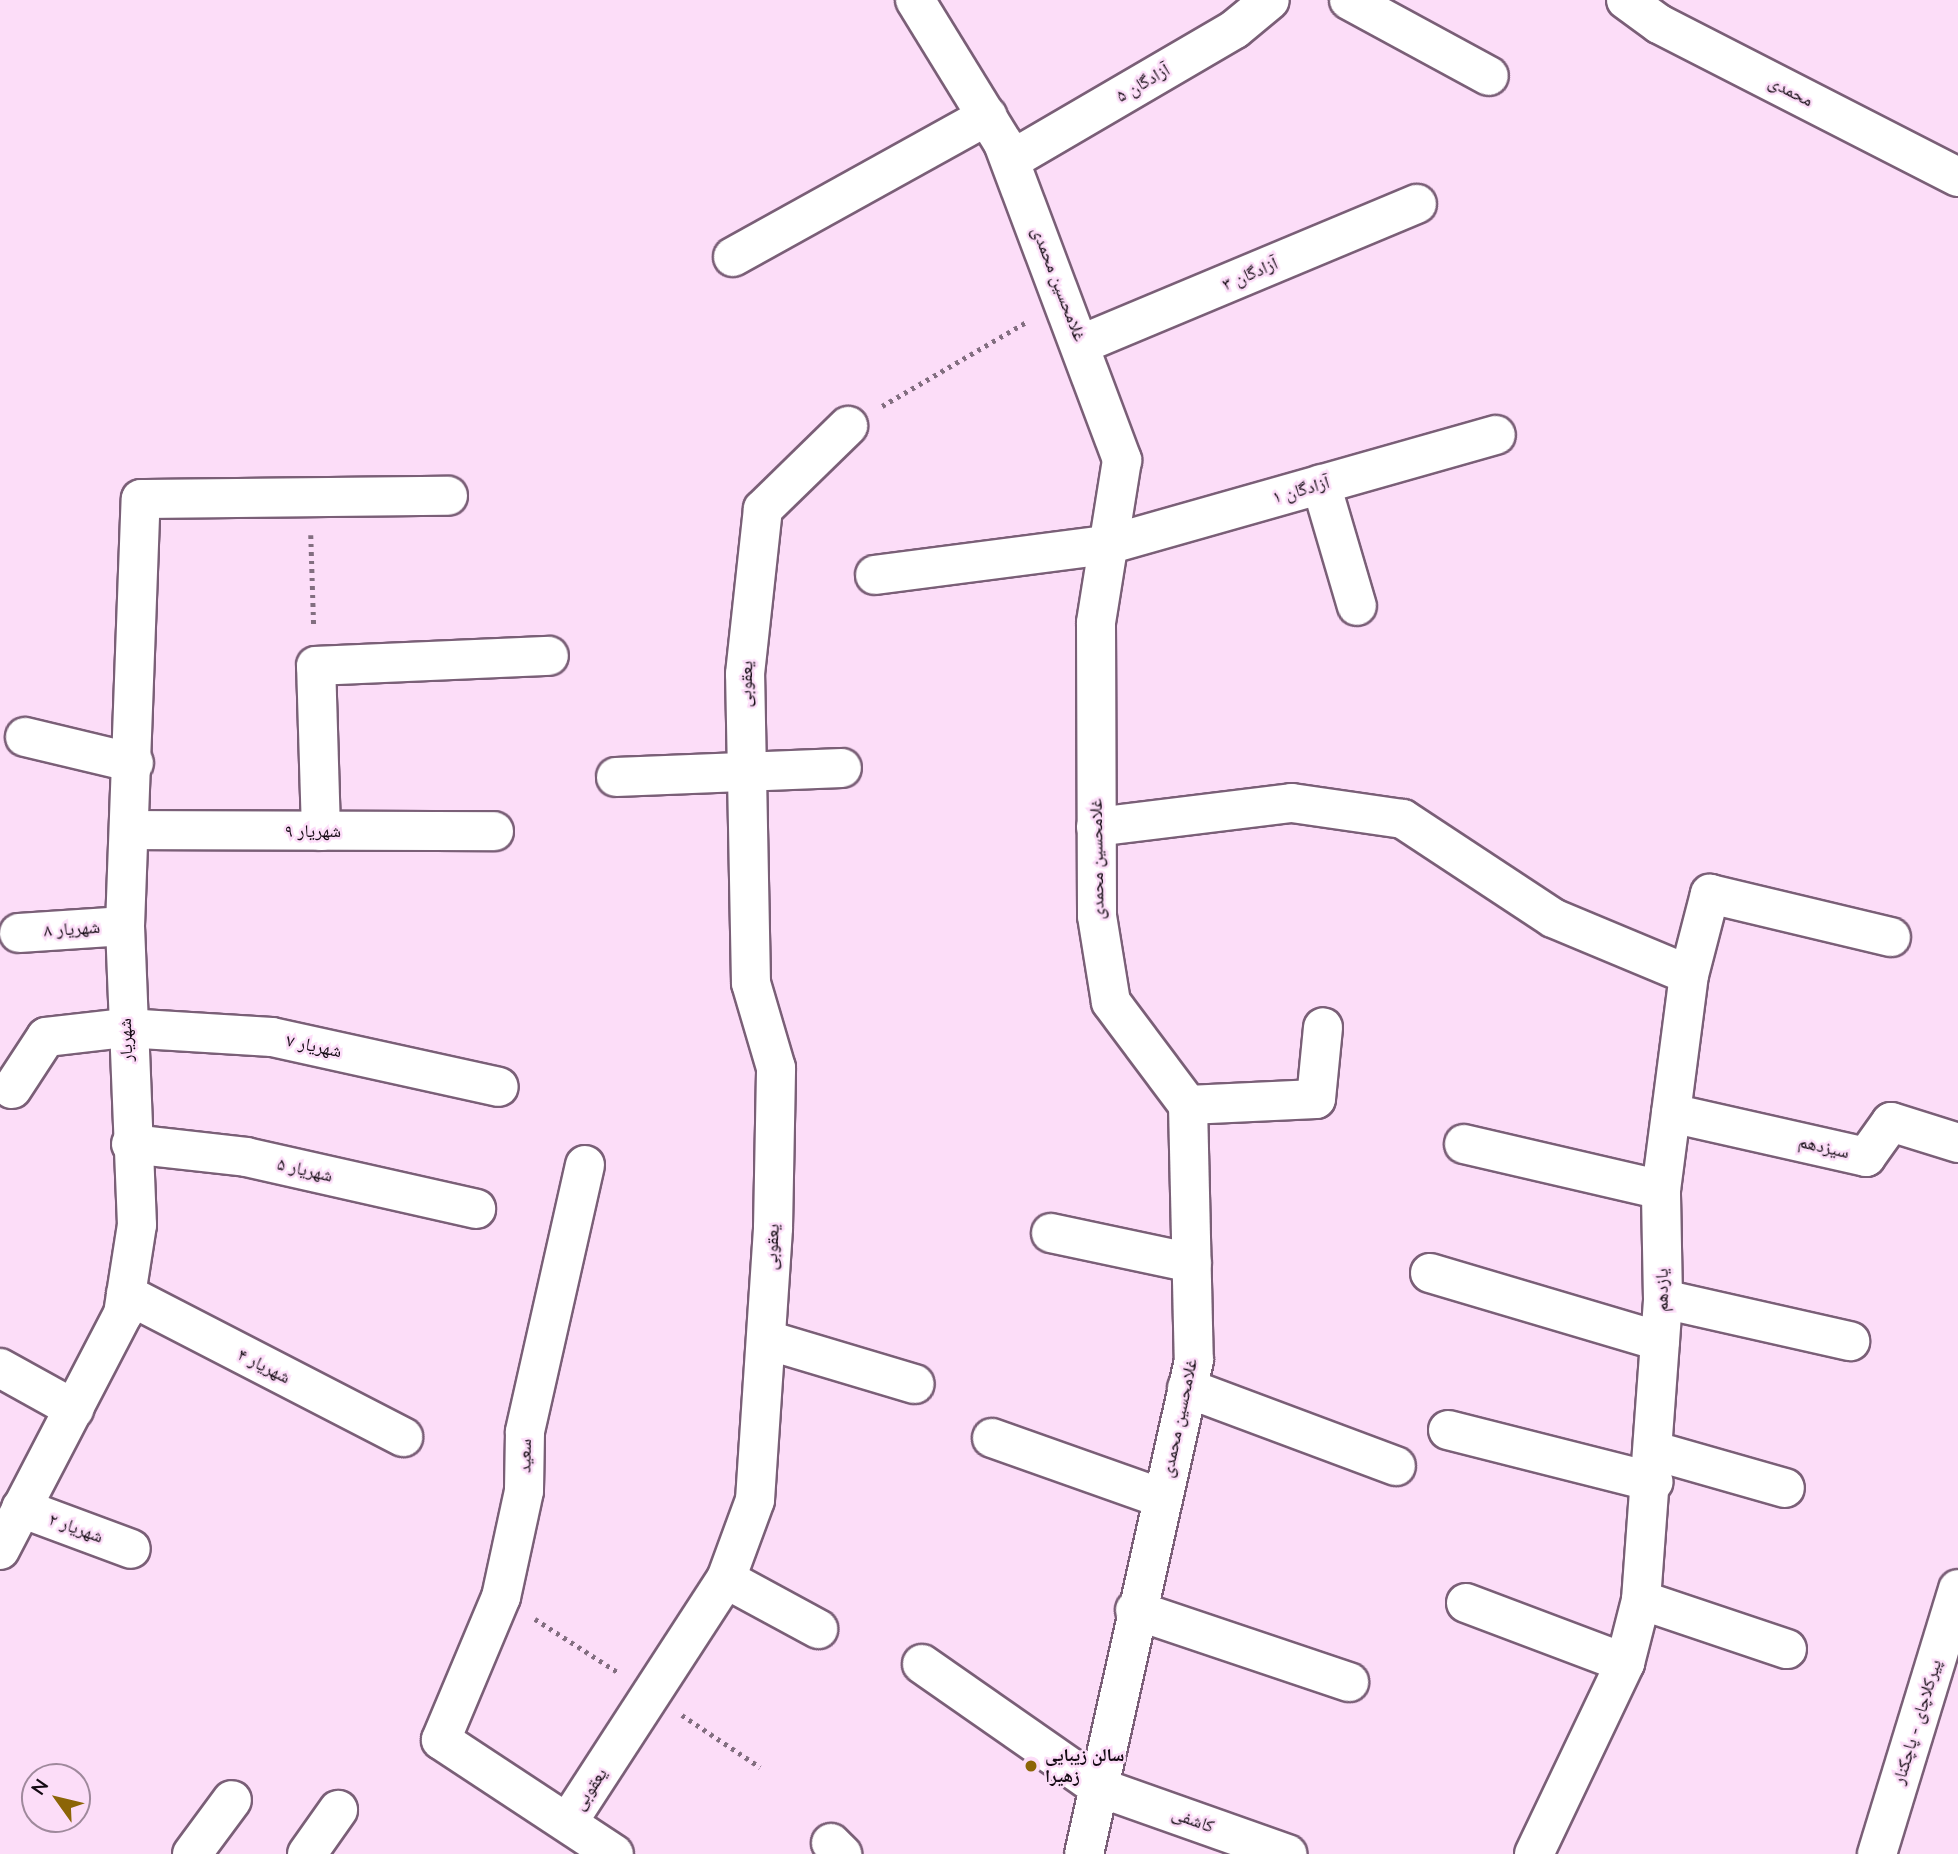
<!DOCTYPE html>
<html>
<head>
<meta charset="utf-8">
<style>
	body { margin:0 }
	#map { position:relative; width:1958px; height:1854px; overflow:hidden; background:#fcddf8; font-family:"Nunito Sans","Noto Naskh Arabic",sans-serif }
	div>[style] { position:absolute }
	.path>* { height:4.5px; margin-top:-2.25px; transform-origin:0; background:repeating-linear-gradient(90deg,#826e80 0 3.5px,transparent 0 8.5px) }
	.roads { filter:drop-shadow(2px 0 #7a5f77) drop-shadow(-2px 0 #7a5f77) drop-shadow(0 2px #7a5f77) drop-shadow(0 -2px #7a5f77) }
	.minor>* { height:38px; margin:-19px; padding:0 19px; transform-origin:19px; border-radius:19px; background:#fff }
	.dots>* { width:19px; height:19px; translate:-50% -50%; box-sizing:border-box; border:4px solid #fcddf8; border-radius:50% }
	span { translate:-50% -50%; white-space:nowrap; text-align:center; line-height:1.15; -webkit-text-stroke:5px #fcddf8; paint-order:stroke }
	.street-label { font-size:18px; color:#140a13 }
	.poi-label { font-size:18px; color:#140a13; font-weight:700 }
	.left { translate:0 -50%; text-align:left }
	.north { position:absolute; left:21px; top:1763px; width:70px; height:70px; box-sizing:border-box; background:#fcddf8; border:2px solid #9f899c; border-radius:50%; rotate:304deg; font-size:19px; font-weight:700; line-height:28px; text-align:center; color:#140a13 }
	.north::after { content:''; display:block; margin:auto; width:24px; height:32px; background:#8c6507; clip-path:polygon(50% 0,100% 100%,50% 72%,0 100%) }
</style>
</head>
<body>
<div id="map">
	<div class="path">
		<div style="left:882px;top:406px;width:169px;rotate:-30.2deg"></div>
		<div style="left:311px;top:535px;width:93px;rotate:88.2deg"></div>
		<div style="left:535px;top:1619px;width:100px;rotate:32.7deg"></div>
		<div style="left:682px;top:1715px;width:94px;rotate:33.7deg"></div>
	</div>
	<div class="roads">
		<div class="minor">
			<div style="left:915px;top:0;width:168px;rotate:58.4deg"></div>
			<div style="left:1003px;top:143px;width:339px;rotate:69.4deg"></div>
			<div style="left:1122px;top:460px;width:165px;rotate:99.1deg"></div>
			<div style="left:1096px;top:623px;width:293px;rotate:89.8deg"></div>
			<div style="left:1097px;top:916px;width:87px;rotate:80.8deg"></div>
			<div style="left:1111px;top:1002px;width:129px;rotate:53.2deg"></div>
			<div style="left:1188px;top:1105px;width:255px;rotate:88.7deg"></div>
			<div style="left:1194px;top:1360px;width:506px;rotate:102.55deg"></div>
			<div style="left:1349px;top:0;width:159px;rotate:28.5deg"></div>
			<div style="left:1626px;top:0;width:41px;rotate:36deg"></div>
			<div style="left:1659px;top:24px;width:336px;rotate:27.1deg"></div>
			<div style="left:1011px;top:160px;width:259px;rotate:-30.3deg"></div>
			<div style="left:1235px;top:29px;width:45px;rotate:-39.6deg"></div>
			<div style="left:733px;top:257px;width:291px;rotate:-29deg"></div>
			<div style="left:1082px;top:344px;width:363px;rotate:-22.7deg"></div>
			<div style="left:1321px;top:484px;width:127px;rotate:73.6deg"></div>
			<div style="left:875px;top:575px;width:234px;rotate:-7.4deg"></div>
			<div style="left:1107px;top:545px;width:404px;rotate:-15.8deg"></div>
			<div style="left:25px;top:737px;width:112px;rotate:13.4deg"></div>
			<div style="left:616px;top:777px;width:226px;rotate:-2.3deg"></div>
			<div style="left:1096px;top:827px;width:197px;rotate:-7deg"></div>
			<div style="left:1292px;top:803px;width:112px;rotate:8.2deg"></div>
			<div style="left:1403px;top:819px;width:180px;rotate:33.4deg"></div>
			<div style="left:1553px;top:918px;width:147px;rotate:22.7deg"></div>
			<div style="left:132px;top:830px;width:362px;rotate:0.2deg"></div>
			<div style="left:321px;top:831px;width:165px;rotate:-91.7deg"></div>
			<div style="left:316px;top:666px;width:233px;rotate:-2.5deg"></div>
			<div style="left:19px;top:933px;width:106px;rotate:-3.8deg"></div>
			<div style="left:12px;top:1089px;width:62px;rotate:-56.8deg"></div>
			<div style="left:46px;top:1037px;width:80px;rotate:-6.5deg"></div>
			<div style="left:125px;top:1028px;width:147px;rotate:3.5deg"></div>
			<div style="left:272px;top:1037px;width:232px;rotate:12.4deg"></div>
			<div style="left:1188px;top:1105px;width:128px;rotate:-2.7deg"></div>
			<div style="left:1316px;top:1099px;width:72px;rotate:-84.4deg"></div>
			<div style="left:1671px;top:1113px;width:200px;rotate:12.7deg"></div>
			<div style="left:1866px;top:1157px;width:43px;rotate:-54.5deg"></div>
			<div style="left:1891px;top:1122px;width:70px;rotate:17.4deg"></div>
			<div style="left:131px;top:1144px;width:116px;rotate:6.4deg"></div>
			<div style="left:246px;top:1157px;width:236px;rotate:12.7deg"></div>
			<div style="left:1464px;top:1144px;width:202px;rotate:13.1deg"></div>
			<div style="left:585px;top:1165px;width:274px;rotate:102.7deg"></div>
			<div style="left:525px;top:1432px;width:59px;rotate:91deg"></div>
			<div style="left:524px;top:1491px;width:108px;rotate:102.2deg"></div>
			<div style="left:501px;top:1597px;width:155px;rotate:112.8deg"></div>
			<div style="left:441px;top:1740px;width:207px;rotate:33.4deg"></div>
			<div style="left:1051px;top:1233px;width:144px;rotate:12deg"></div>
			<div style="left:1430px;top:1273px;width:240px;rotate:16.5deg"></div>
			<div style="left:126px;top:1294px;width:312px;rotate:27.3deg"></div>
			<div style="left:1663px;top:1299px;width:192px;rotate:12.7deg"></div>
			<div style="left:767px;top:1340px;width:154px;rotate:16.6deg"></div>
			<div style="left:0;top:1368px;width:85px;rotate:29deg"></div>
			<div style="left:1187px;top:1388px;width:223px;rotate:20.5deg"></div>
			<div style="left:1448px;top:1430px;width:212px;rotate:14.2deg"></div>
			<div style="left:992px;top:1438px;width:179px;rotate:19.5deg"></div>
			<div style="left:1655px;top:1451px;width:135px;rotate:15.9deg"></div>
			<div style="left:21px;top:1508px;width:117px;rotate:20.4deg"></div>
			<div style="left:0;top:1550px;width:266px;rotate:-62.5deg"></div>
			<div style="left:123px;top:1314px;width:90px;rotate:-81.1deg"></div>
			<div style="left:137px;top:1225px;width:299px;rotate:-92.3deg"></div>
			<div style="left:125px;top:926px;width:427px;rotate:-87.9deg"></div>
			<div style="left:141px;top:499px;width:307px;rotate:-0.6deg"></div>
			<div style="left:726px;top:1579px;width:105px;rotate:28.5deg"></div>
			<div style="left:1641px;top:1600px;width:154px;rotate:18.6deg"></div>
			<div style="left:1466px;top:1603px;width:170px;rotate:20.7deg"></div>
			<div style="left:1135px;top:1610px;width:226px;rotate:18.6deg"></div>
			<div style="left:922px;top:1664px;width:215px;rotate:34.9deg"></div>
			<div style="left:1098px;top:1787px;width:201px;rotate:19.5deg"></div>
			<div style="left:568px;top:1822px;width:290px;rotate:-57deg"></div>
			<div style="left:726px;top:1579px;width:84px;rotate:-69.8deg"></div>
			<div style="left:755px;top:1500px;width:273px;rotate:-86.2deg"></div>
			<div style="left:773px;top:1228px;width:160px;rotate:-88.9deg"></div>
			<div style="left:776px;top:1068px;width:89px;rotate:-106.4deg"></div>
			<div style="left:751px;top:983px;width:309px;rotate:-91.1deg"></div>
			<div style="left:745px;top:674px;width:166px;rotate:-83.8deg"></div>
			<div style="left:763px;top:509px;width:119px;rotate:-44.3deg"></div>
			<div style="left:831px;top:1843px;width:16px;rotate:45deg"></div>
			<div style="left:192px;top:1854px;width:67px;rotate:-53.5deg"></div>
			<div style="left:307px;top:1854px;width:54px;rotate:-54.8deg"></div>
			<div style="left:1534px;top:1854px;width:212px;rotate:-64.5deg"></div>
			<div style="left:1625px;top:1663px;width:65px;rotate:-75.7deg"></div>
			<div style="left:1641px;top:1600px;width:302px;rotate:-85.8deg"></div>
			<div style="left:1663px;top:1299px;width:109px;rotate:-91.1deg"></div>
			<div style="left:1661px;top:1190px;width:217px;rotate:-82.6deg"></div>
			<div style="left:1689px;top:975px;width:84px;rotate:-75.5deg"></div>
			<div style="left:1710px;top:894px;width:186px;rotate:13.4deg"></div>
			<div style="left:1877px;top:1854px;width:277px;rotate:-73deg"></div>
		</div>
	</div>
	<div class="dots">
		<div style="left:1031px;top:1766px;background:#8c6507"></div>
	</div>
	<div class="street-label">
		<span style="left:1143px;top:83px;rotate:-30deg">آزادگان ۵</span>
		<span style="left:1791px;top:91px;rotate:27deg">محمدی</span>
		<span style="left:1250px;top:274px;rotate:-23deg">آزادگان ۳</span>
		<span style="left:1059px;top:284px;rotate:69deg">غلامحسین محمدی</span>
		<span style="left:1301px;top:490px;rotate:-16deg">آزادگان ۱</span>
		<span style="left:746px;top:684px;rotate:-88deg">یعقوبی</span>
		<span style="left:313px;top:831px">شهریار ۹</span>
		<span style="left:1097px;top:859px;rotate:-91deg">غلامحسین محمدی</span>
		<span style="left:72px;top:929px;rotate:-4deg">شهریار ۸</span>
		<span style="left:126px;top:1040px;rotate:-92deg">شهریار</span>
		<span style="left:314px;top:1046px;rotate:12deg">شهریار ۷</span>
		<span style="left:1824px;top:1147px;rotate:13deg">سیزدهم</span>
		<span style="left:305px;top:1170px;rotate:13deg">شهریار ۵</span>
		<span style="left:772px;top:1247px;rotate:-87deg">یعقوبی</span>
		<span style="left:1662px;top:1290px;rotate:-90deg">یازدهم</span>
		<span style="left:264px;top:1366px;rotate:27deg">شهریار ۴</span>
		<span style="left:1179px;top:1418px;rotate:-78deg">غلامحسین محمدی</span>
		<span style="left:525px;top:1456px;rotate:-89deg">سعید</span>
		<span style="left:76px;top:1528px;rotate:20deg">شهریار ۲</span>
		<span style="left:1917px;top:1722px;rotate:-73deg">پیرکلاچای - پاچکنار</span>
		<span style="left:590px;top:1789px;rotate:-56deg">یعقوبی</span>
		<span style="left:1193px;top:1820px;rotate:20deg">کاشفی</span>
	</div>
	<div class="poi-label">
		<span class="left" style="left:1045px;top:1766px">سالن زیبایی<br>زهیرا</span>
	</div>
	<div class="north">N</div>
</div>
</body>
</html>
